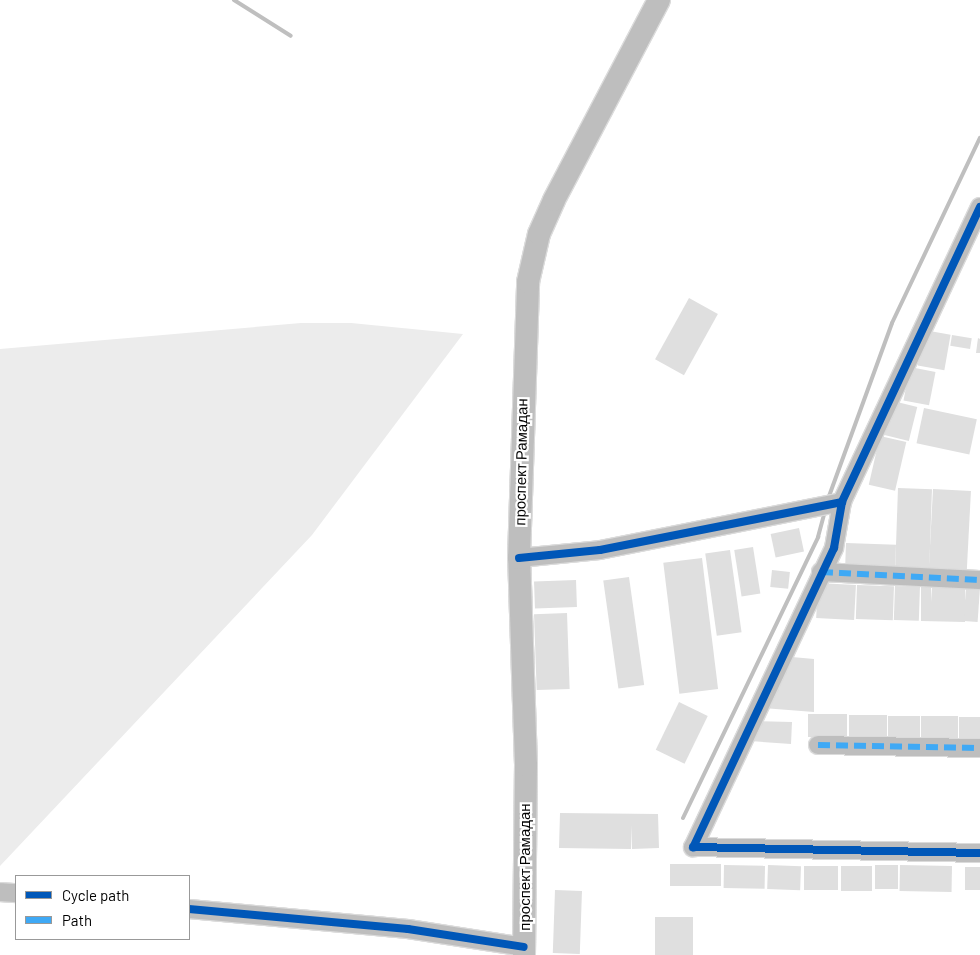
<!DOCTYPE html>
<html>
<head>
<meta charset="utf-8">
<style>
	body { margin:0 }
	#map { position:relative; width:980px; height:955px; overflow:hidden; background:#fff; font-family:Barlow,sans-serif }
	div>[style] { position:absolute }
	.green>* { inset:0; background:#ececec }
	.stream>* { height:4px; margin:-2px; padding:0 2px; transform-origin:2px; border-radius:2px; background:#bfbfbf }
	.building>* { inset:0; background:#dfdfdf; transform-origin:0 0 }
	.roads { filter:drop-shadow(1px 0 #dbdbdb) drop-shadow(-1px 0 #dbdbdb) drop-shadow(0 1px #dbdbdb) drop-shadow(0 -1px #dbdbdb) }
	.minor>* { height:18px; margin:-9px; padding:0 9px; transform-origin:9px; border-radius:9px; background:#bebebe }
	.major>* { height:22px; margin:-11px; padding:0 11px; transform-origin:11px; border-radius:11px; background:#bebebe }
	.quiet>* { height:6px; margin-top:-3px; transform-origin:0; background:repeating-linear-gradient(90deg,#3fa9f5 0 12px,transparent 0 18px) }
	.cycleway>* { height:8px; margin:-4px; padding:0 4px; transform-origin:4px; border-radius:4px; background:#0057b8 }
	span { translate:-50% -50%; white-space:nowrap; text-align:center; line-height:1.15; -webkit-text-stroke:4.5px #fff; paint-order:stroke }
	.street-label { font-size:15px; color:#000 }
	.legend { position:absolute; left:15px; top:875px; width:175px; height:65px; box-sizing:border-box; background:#fff; border:1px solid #999; margin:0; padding:6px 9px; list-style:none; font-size:15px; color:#000 }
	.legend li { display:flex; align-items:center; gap:10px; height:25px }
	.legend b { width:25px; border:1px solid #999 }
</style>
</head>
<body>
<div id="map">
	<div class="green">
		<div style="clip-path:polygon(301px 323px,351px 323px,463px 334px,312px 535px,0 866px,0 349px)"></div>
	</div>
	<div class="stream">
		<div style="left:234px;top:0;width:67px;rotate:32.3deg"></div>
		<div style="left:828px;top:499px;width:187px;rotate:-70deg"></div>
		<div style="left:892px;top:323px;width:205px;rotate:-64.6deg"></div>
		<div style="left:683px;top:818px;width:312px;rotate:-64.3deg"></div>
		<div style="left:818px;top:537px;width:27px;rotate:-75deg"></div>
	</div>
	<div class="building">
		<div style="left:689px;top:298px;width:33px;height:70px;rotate:29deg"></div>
		<div style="left:924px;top:330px;width:27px;height:36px;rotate:10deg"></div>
		<div style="left:952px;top:335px;width:20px;height:11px;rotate:9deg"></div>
		<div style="clip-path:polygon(978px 338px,980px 339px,980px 353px,976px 353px)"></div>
		<div style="left:910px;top:367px;width:26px;height:34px;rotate:11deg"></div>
		<div style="left:893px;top:401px;width:25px;height:35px;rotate:14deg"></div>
		<div style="left:924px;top:408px;width:54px;height:36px;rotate:12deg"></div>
		<div style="left:880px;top:436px;width:27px;height:50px;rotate:13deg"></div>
		<div style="left:898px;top:488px;width:34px;height:80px;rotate:2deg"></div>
		<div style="left:933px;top:489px;width:38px;height:79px;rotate:3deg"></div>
		<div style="left:799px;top:528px;width:24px;height:29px;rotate:78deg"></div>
		<div style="left:846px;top:543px;width:50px;height:22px;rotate:2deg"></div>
		<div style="left:753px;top:547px;width:47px;height:19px;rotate:81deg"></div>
		<div style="left:730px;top:550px;width:83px;height:25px;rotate:82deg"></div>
		<div style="left:702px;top:558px;width:132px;height:39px;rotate:83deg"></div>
		<div style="left:772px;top:570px;width:18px;height:17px;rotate:6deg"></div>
		<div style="left:629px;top:577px;width:109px;height:26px;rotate:82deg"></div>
		<div style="left:576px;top:580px;width:27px;height:42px;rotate:88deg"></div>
		<div style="left:818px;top:583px;width:38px;height:35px;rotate:3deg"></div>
		<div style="left:857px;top:585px;width:37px;height:34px;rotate:2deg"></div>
		<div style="left:895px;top:586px;width:25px;height:34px;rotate:2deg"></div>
		<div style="clip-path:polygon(921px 587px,931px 587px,931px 602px,932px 587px,965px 587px,965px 622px,921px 621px)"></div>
		<div style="left:966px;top:587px;width:14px;height:34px;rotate:4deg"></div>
		<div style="left:567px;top:613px;width:76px;height:33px;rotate:88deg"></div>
		<div style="clip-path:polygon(792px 657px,814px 659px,814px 712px,763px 708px)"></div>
		<div style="left:679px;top:702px;width:32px;height:53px;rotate:26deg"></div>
		<div style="left:808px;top:714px;width:39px;height:23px"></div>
		<div style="left:849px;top:715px;width:38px;height:22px"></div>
		<div style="left:888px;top:716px;width:32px;height:23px"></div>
		<div style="left:921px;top:716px;width:37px;height:24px"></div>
		<div style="left:959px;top:717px;width:21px;height:23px"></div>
		<div style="clip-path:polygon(757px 721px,792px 722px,791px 744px,750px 741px)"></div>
		<div style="clip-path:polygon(560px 813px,658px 814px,659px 848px,632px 849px,631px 825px,631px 849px,559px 848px)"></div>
		<div style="left:670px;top:864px;width:51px;height:22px"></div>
		<div style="left:724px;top:865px;width:41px;height:23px;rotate:1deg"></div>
		<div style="left:768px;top:865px;width:33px;height:24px;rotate:2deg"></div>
		<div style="left:898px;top:865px;width:24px;height:23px;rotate:90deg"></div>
		<div style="left:900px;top:865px;width:52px;height:26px;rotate:1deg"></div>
		<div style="left:804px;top:866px;width:34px;height:24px"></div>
		<div style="left:841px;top:866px;width:31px;height:25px"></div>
		<div style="left:965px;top:867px;width:15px;height:23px"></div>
		<div style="left:555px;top:890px;width:27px;height:63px;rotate:2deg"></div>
		<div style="left:655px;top:917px;width:38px;height:38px"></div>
	</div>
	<div class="roads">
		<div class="minor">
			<div style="left:980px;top:207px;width:326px;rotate:115.1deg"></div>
			<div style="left:842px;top:502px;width:47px;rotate:99.9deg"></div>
			<div style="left:834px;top:548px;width:331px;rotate:115.2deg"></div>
			<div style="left:693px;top:847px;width:287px;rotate:1.2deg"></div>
			<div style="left:519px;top:558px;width:81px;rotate:-5.6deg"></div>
			<div style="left:600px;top:550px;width:247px;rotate:-11.2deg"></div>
			<div style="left:821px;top:572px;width:159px;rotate:2.9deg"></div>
			<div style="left:818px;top:745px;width:162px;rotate:1.1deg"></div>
			<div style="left:0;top:892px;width:16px;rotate:4deg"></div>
			<div style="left:189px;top:909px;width:220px;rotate:5.2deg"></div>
			<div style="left:408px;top:929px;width:117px;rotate:8.8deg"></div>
		</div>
		<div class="major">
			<div style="left:524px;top:955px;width:190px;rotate:-89.4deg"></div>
			<div style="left:526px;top:765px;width:207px;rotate:-91.9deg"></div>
			<div style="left:519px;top:558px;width:276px;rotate:-88.1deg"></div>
			<div style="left:528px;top:282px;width:49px;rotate:-77.1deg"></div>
			<div style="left:539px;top:234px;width:37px;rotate:-66deg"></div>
			<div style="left:554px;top:200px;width:226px;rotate:-62.3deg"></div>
		</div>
	</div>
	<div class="quiet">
		<div style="left:821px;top:572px;width:159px;rotate:2.9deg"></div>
		<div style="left:818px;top:745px;width:162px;rotate:1.1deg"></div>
	</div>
	<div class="cycleway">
		<div style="left:980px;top:207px;width:326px;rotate:115.1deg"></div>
		<div style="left:842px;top:502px;width:47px;rotate:99.9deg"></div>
		<div style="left:834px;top:548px;width:331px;rotate:115.2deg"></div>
		<div style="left:693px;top:847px;width:287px;rotate:1.2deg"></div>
		<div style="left:519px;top:558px;width:81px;rotate:-5.6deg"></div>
		<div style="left:600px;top:550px;width:247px;rotate:-11.2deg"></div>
		<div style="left:189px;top:909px;width:220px;rotate:5.2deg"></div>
		<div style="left:408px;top:929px;width:117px;rotate:8.8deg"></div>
	</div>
	<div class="street-label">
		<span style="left:521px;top:462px;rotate:-89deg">проспект Рамадан</span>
		<span style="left:525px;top:867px;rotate:-90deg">проспект Рамадан</span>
	</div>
	<ul class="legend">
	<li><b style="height:6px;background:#0057b8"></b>Cycle path</li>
	<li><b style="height:6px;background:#3fa9f5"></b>Path</li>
	</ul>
</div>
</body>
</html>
